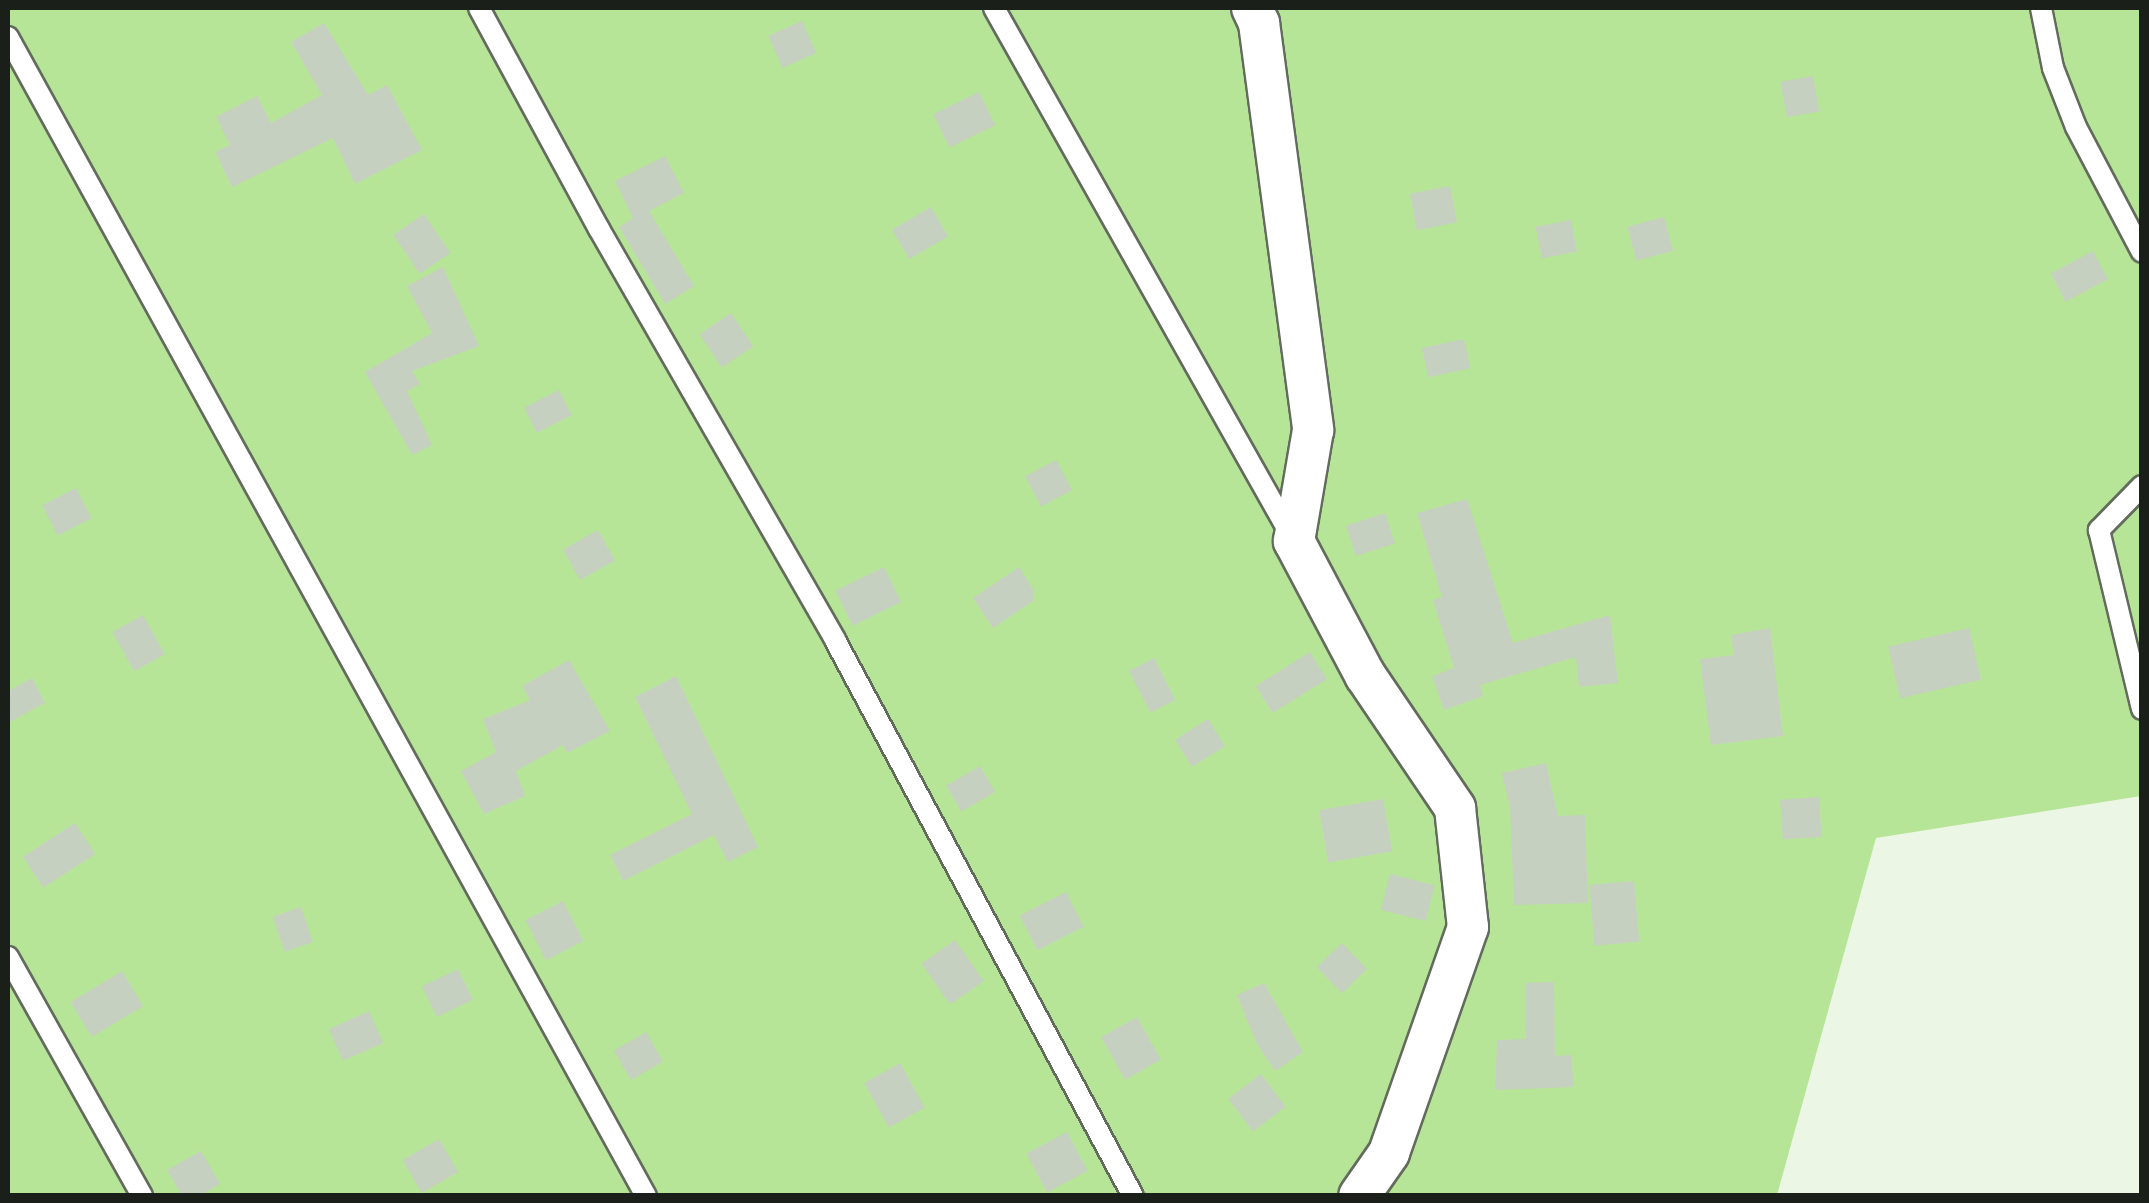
<!DOCTYPE html>
<html>
<head>
<meta charset="utf-8">
<style>
	body { margin:0 }
	#map { position:relative; width:2149px; height:1203px; overflow:hidden; background:#ecf6e5; font-family:"IBM Plex Serif",serif }
	div>[style] { position:absolute }
	.green>* { inset:0; background:#b7e598 }
	.building>* { inset:0; background:#c6d0c0; transform-origin:0 0 }
	.roads { filter:drop-shadow(2px 0 #636b5d) drop-shadow(-2px 0 #636b5d) drop-shadow(0 2px #636b5d) drop-shadow(0 -2px #636b5d) }
	.lane>* { height:20px; margin:-10px; padding:0 10px; transform-origin:10px; border-radius:10px; background:#fff }
	.street>* { height:40px; margin:-20px; padding:0 20px; transform-origin:20px; border-radius:20px; background:#fff }
	span { translate:-50% -50%; white-space:nowrap; text-align:center; line-height:1.15; -webkit-text-stroke:9px #ecf6e5; paint-order:stroke }
	.frame { position:absolute; inset:0; border:10px solid #1b1f19; pointer-events:none }
</style>
</head>
<body>
<div id="map">
	<div class="green">
		<div style="clip-path:polygon(8px 8px,2141px 8px,2141px 796px,1876px 838px,1777px 1195px,8px 1195px)"></div>
	</div>
	<div class="building">
		<div style="left:802px;top:21px;width:35px;height:37px;rotate:66deg"></div>
		<div style="clip-path:polygon(324px 23px,368px 95px,387px 85px,422px 150px,355px 184px,333px 138px,232px 187px,215px 152px,230px 145px,216px 117px,257px 96px,271px 123px,322px 95px,291px 42px)"></div>
		<div style="left:1813px;top:76px;width:36px;height:33px;rotate:80deg"></div>
		<div style="left:979px;top:92px;width:37px;height:51px;rotate:64deg"></div>
		<div style="clip-path:polygon(665px 156px,684px 193px,649px 211px,694px 286px,665px 304px,619px 227px,633px 218px,615px 181px)"></div>
		<div style="left:1450px;top:186px;width:37px;height:41px;rotate:79deg"></div>
		<div style="left:931px;top:207px;width:34px;height:45px;rotate:60deg"></div>
		<div style="left:424px;top:214px;width:47px;height:37px;rotate:56deg"></div>
		<div style="left:1664px;top:217px;width:35px;height:38px;rotate:75deg"></div>
		<div style="left:1571px;top:220px;width:32px;height:36px;rotate:79deg"></div>
		<div style="left:2093px;top:251px;width:32px;height:48px;rotate:62deg"></div>
		<div style="clip-path:polygon(443px 267px,479px 346px,412px 371px,420px 384px,407px 391px,432px 445px,412px 455px,365px 372px,432px 333px,407px 286px)"></div>
		<div style="left:731px;top:313px;width:40px;height:38px;rotate:56deg"></div>
		<div style="left:1464px;top:339px;width:30px;height:43px;rotate:78deg"></div>
		<div style="left:559px;top:390px;width:28px;height:39px;rotate:63deg"></div>
		<div style="left:1056px;top:460px;width:34px;height:35px;rotate:62deg"></div>
		<div style="left:76px;top:488px;width:34px;height:38px;rotate:63deg"></div>
		<div style="clip-path:polygon(1467px 499px,1513px 643px,1610px 615px,1618px 683px,1579px 687px,1576px 657px,1480px 685px,1483px 696px,1444px 710px,1432px 676px,1454px 668px,1433px 600px,1442px 597px,1417px 513px)"></div>
		<div style="left:1385px;top:513px;width:32px;height:41px;rotate:72deg"></div>
		<div style="left:598px;top:530px;width:35px;height:40px;rotate:61deg"></div>
		<div style="left:884px;top:567px;width:39px;height:54px;rotate:64deg"></div>
		<div style="clip-path:polygon(1019px 567px,1033px 589px,1033px 601px,993px 628px,973px 598px)"></div>
		<div style="left:143px;top:615px;width:45px;height:35px;rotate:61deg"></div>
		<div style="clip-path:polygon(1770px 628px,1783px 736px,1711px 745px,1700px 659px,1734px 655px,1731px 635px)"></div>
		<div style="left:1969px;top:628px;width:53px;height:83px;rotate:77deg"></div>
		<div style="left:1310px;top:652px;width:32px;height:64px;rotate:58deg"></div>
		<div style="left:1154px;top:658px;width:47px;height:28px;rotate:63deg"></div>
		<div style="clip-path:polygon(569px 660px,610px 731px,567px 753px,563px 745px,516px 771px,525px 796px,484px 814px,461px 771px,496px 752px,483px 719px,530px 700px,522px 686px)"></div>
		<div style="clip-path:polygon(676px 676px,758px 847px,728px 862px,714px 835px,623px 881px,610px 855px,692px 814px,635px 697px)"></div>
		<div style="clip-path:polygon(32px 678px,45px 703px,8px 723px,8px 691px)"></div>
		<div style="left:1208px;top:719px;width:32px;height:39px;rotate:58deg"></div>
		<div style="clip-path:polygon(1546px 763px,1558px 816px,1585px 815px,1588px 903px,1514px 905px,1510px 808px,1502px 773px)"></div>
		<div style="left:980px;top:766px;width:30px;height:39px;rotate:60deg"></div>
		<div style="left:1819px;top:797px;width:40px;height:39px;rotate:86deg"></div>
		<div style="left:1383px;top:799px;width:53px;height:65px;rotate:80deg"></div>
		<div style="left:75px;top:823px;width:37px;height:62px;rotate:57deg"></div>
		<div style="left:1390px;top:874px;width:46px;height:37px;rotate:14deg"></div>
		<div style="left:1634px;top:881px;width:61px;height:45px;rotate:85deg"></div>
		<div style="left:1066px;top:892px;width:39px;height:52px;rotate:63deg"></div>
		<div style="left:563px;top:901px;width:45px;height:42px;rotate:63deg"></div>
		<div style="left:301px;top:907px;width:37px;height:30px;rotate:71deg"></div>
		<div style="left:955px;top:940px;width:50px;height:41px;rotate:55deg"></div>
		<div style="left:1342px;top:943px;width:36px;height:35px;rotate:46deg"></div>
		<div style="left:458px;top:969px;width:34px;height:40px;rotate:64deg"></div>
		<div style="left:122px;top:971px;width:41px;height:60px;rotate:59deg"></div>
		<div style="clip-path:polygon(1554px 982px,1555px 1056px,1572px 1055px,1573px 1087px,1495px 1090px,1497px 1040px,1526px 1039px,1525px 983px)"></div>
		<div style="clip-path:polygon(1264px 983px,1303px 1052px,1275px 1071px,1257px 1044px,1237px 995px)"></div>
		<div style="left:369px;top:1011px;width:35px;height:44px;rotate:66deg"></div>
		<div style="left:1137px;top:1017px;width:49px;height:41px;rotate:61deg"></div>
		<div style="left:646px;top:1032px;width:34px;height:37px;rotate:60deg"></div>
		<div style="left:900px;top:1063px;width:51px;height:41px;rotate:61deg"></div>
		<div style="left:1261px;top:1074px;width:41px;height:41px;rotate:53deg"></div>
		<div style="left:1067px;top:1132px;width:44px;height:46px;rotate:62deg"></div>
		<div style="left:439px;top:1139px;width:38px;height:42px;rotate:60deg"></div>
		<div style="clip-path:polygon(201px 1151px,220px 1184px,199px 1196px,182px 1196px,167px 1170px)"></div>
	</div>
	<div class="roads">
		<div class="lane">
			<div style="left:479px;top:8px;width:251px;rotate:61.5deg"></div>
			<div style="left:599px;top:229px;width:474px;rotate:60.1deg"></div>
			<div style="left:835px;top:640px;width:631px;rotate:61.81deg"></div>
			<div style="left:994px;top:8px;width:607px;rotate:60.61deg"></div>
			<div style="left:2041px;top:8px;width:61px;rotate:78.7deg"></div>
			<div style="left:2053px;top:68px;width:63px;rotate:68.7deg"></div>
			<div style="left:2076px;top:127px;width:141px;rotate:62.2deg"></div>
			<div style="left:8px;top:37px;width:1323px;rotate:61.17deg"></div>
			<div style="left:2142px;top:486px;width:62px;rotate:134.3deg"></div>
			<div style="left:2099px;top:530px;width:184px;rotate:76.5deg"></div>
			<div style="left:8px;top:957px;width:274px;rotate:60.7deg"></div>
		</div>
		<div class="street">
			<div style="left:1252px;top:8px;width:17px;rotate:65deg"></div>
			<div style="left:1259px;top:23px;width:411px;rotate:82.4deg"></div>
			<div style="left:1313px;top:430px;width:113px;rotate:99.7deg"></div>
			<div style="left:1294px;top:541px;width:152px;rotate:62.1deg"></div>
			<div style="left:1365px;top:675px;width:161px;rotate:55.9deg"></div>
			<div style="left:1455px;top:808px;width:120px;rotate:83.8deg"></div>
			<div style="left:1468px;top:927px;width:239px;rotate:109.3deg"></div>
			<div style="left:1389px;top:1153px;width:52px;rotate:124.9deg"></div>
		</div>
	</div>
	<div class="frame"></div>
</div>
</body>
</html>
